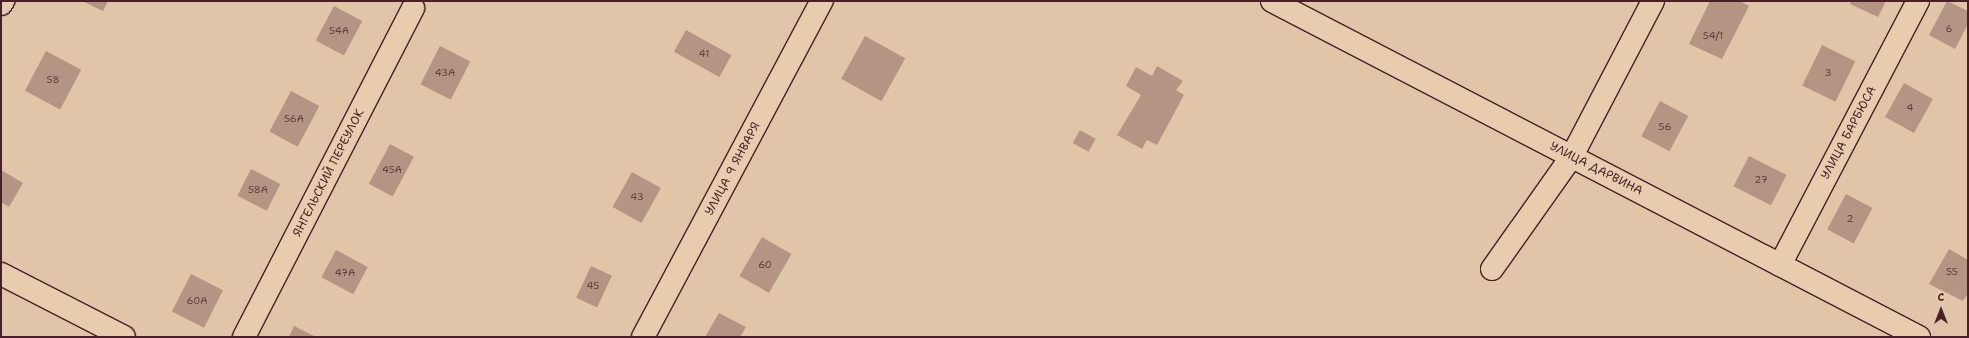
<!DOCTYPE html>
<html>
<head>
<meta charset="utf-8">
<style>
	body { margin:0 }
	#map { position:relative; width:1969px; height:338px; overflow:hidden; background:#e1c5a9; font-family:"Shantell Sans",sans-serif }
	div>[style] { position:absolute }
	.building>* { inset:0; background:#b59484; transform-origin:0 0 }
	.roads { filter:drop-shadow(1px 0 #4a1f2b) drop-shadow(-1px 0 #4a1f2b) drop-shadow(0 1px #4a1f2b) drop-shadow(0 -1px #4a1f2b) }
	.minor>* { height:22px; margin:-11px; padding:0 11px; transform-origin:11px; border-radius:11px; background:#e7ccae }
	span { translate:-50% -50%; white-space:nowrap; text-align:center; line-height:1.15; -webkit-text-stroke:3px #e7ccae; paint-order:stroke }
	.number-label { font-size:10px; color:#653c41 }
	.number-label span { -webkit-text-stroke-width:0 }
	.street-label { font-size:12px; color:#4a1f2b }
	.frame { position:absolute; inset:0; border:2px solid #4a1f2b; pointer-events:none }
	.north { position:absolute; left:1921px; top:290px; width:40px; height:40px; -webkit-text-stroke:3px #e7ccae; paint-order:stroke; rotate:0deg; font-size:11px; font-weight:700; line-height:16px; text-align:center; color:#4a1f2b }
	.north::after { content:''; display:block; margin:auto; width:14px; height:18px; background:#4a1f2b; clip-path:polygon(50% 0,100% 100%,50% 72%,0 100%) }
</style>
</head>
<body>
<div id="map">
	<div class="building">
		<div style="clip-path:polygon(82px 1px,108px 1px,103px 11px)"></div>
		<div style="clip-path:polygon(1710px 1px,1740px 1px,1749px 6px,1722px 59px,1689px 44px)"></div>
		<div style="clip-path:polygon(1851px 1px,1886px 1px,1878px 17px,1850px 4px)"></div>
		<div style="clip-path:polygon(1947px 1px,1968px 11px,1968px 24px,1955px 49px,1929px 35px)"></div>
		<div style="left:334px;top:6px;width:32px;height:39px;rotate:28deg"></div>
		<div style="left:686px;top:30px;width:52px;height:25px;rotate:29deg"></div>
		<div style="left:865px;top:36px;width:46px;height:49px;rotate:29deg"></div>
		<div style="left:1822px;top:45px;width:37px;height:45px;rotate:26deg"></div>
		<div style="left:440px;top:46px;width:34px;height:43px;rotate:27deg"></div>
		<div style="left:46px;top:51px;width:40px;height:45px;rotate:28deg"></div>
		<div style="clip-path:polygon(1157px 66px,1183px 81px,1176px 90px,1184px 95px,1157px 145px,1147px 140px,1142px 149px,1117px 135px,1141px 95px,1126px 86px,1136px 67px,1152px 76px)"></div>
		<div style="left:1904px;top:83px;width:33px;height:39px;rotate:29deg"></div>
		<div style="left:291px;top:91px;width:32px;height:46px;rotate:28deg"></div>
		<div style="left:1660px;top:101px;width:32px;height:40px;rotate:28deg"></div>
		<div style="left:1080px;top:130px;width:18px;height:15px;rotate:29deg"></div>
		<div style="left:390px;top:144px;width:27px;height:45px;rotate:28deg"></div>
		<div style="left:1749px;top:156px;width:42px;height:34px;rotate:27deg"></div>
		<div style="left:251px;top:169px;width:33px;height:30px;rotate:27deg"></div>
		<div style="clip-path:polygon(1px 170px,23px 183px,9px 207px,1px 202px)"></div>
		<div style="left:632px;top:172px;width:33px;height:40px;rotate:29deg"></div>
		<div style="left:1846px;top:194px;width:30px;height:40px;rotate:28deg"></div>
		<div style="left:762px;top:237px;width:34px;height:45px;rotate:30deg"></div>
		<div style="clip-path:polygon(1949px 249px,1968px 260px,1968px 293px,1963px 301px,1929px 284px)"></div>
		<div style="left:336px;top:250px;width:36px;height:31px;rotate:28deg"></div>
		<div style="left:591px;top:266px;width:23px;height:35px;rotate:25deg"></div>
		<div style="left:191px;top:274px;width:36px;height:42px;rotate:27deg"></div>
		<div style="clip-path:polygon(719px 313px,746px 327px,740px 337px,705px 337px)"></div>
		<div style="clip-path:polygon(294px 326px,316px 337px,289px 337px)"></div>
	</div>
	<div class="roads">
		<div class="minor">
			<div style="left:1272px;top:1px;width:729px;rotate:27.44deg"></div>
			<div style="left:1px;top:4px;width:4px;rotate:-56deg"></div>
			<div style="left:1780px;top:265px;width:298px;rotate:-62.4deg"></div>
			<div style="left:1492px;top:269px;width:138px;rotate:-54.7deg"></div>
			<div style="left:1572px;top:156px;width:175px;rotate:-62.4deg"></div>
			<div style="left:1px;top:274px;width:138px;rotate:27.1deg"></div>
			<div style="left:244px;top:337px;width:370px;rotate:-62.8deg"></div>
			<div style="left:643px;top:337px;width:381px;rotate:-62deg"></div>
		</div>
	</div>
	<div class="number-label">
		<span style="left:1949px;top:29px">6</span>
		<span style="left:339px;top:31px">54А</span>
		<span style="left:1713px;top:36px">54/1</span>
		<span style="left:704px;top:54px">41</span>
		<span style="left:445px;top:73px">43А</span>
		<span style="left:1828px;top:73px">3</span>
		<span style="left:53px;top:80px">58</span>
		<span style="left:1910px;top:108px">4</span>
		<span style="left:294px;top:119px">56А</span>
		<span style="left:1665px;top:127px">56</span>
		<span style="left:392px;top:170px">45А</span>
		<span style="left:1761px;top:180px">27</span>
		<span style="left:258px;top:190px">58А</span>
		<span style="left:637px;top:197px">43</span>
		<span style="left:1850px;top:219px">2</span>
		<span style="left:765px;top:265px">60</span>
		<span style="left:1952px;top:272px">55</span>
		<span style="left:345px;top:273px">47А</span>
		<span style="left:593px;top:286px">45</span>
		<span style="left:197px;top:301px">60А</span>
	</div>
	<div class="street-label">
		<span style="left:1849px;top:133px;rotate:-62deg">УЛИЦА БАРБЮСА</span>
		<span style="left:733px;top:169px;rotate:-62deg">УЛИЦА 9 ЯНВАРЯ</span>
		<span style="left:1596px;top:169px;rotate:27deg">УЛИЦА ДАРВИНА</span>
		<span style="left:329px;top:173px;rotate:-63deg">ЯНГЕЛЬСКИЙ ПЕРЕУЛОК</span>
	</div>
	<div class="frame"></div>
	<div class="north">С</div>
</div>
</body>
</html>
